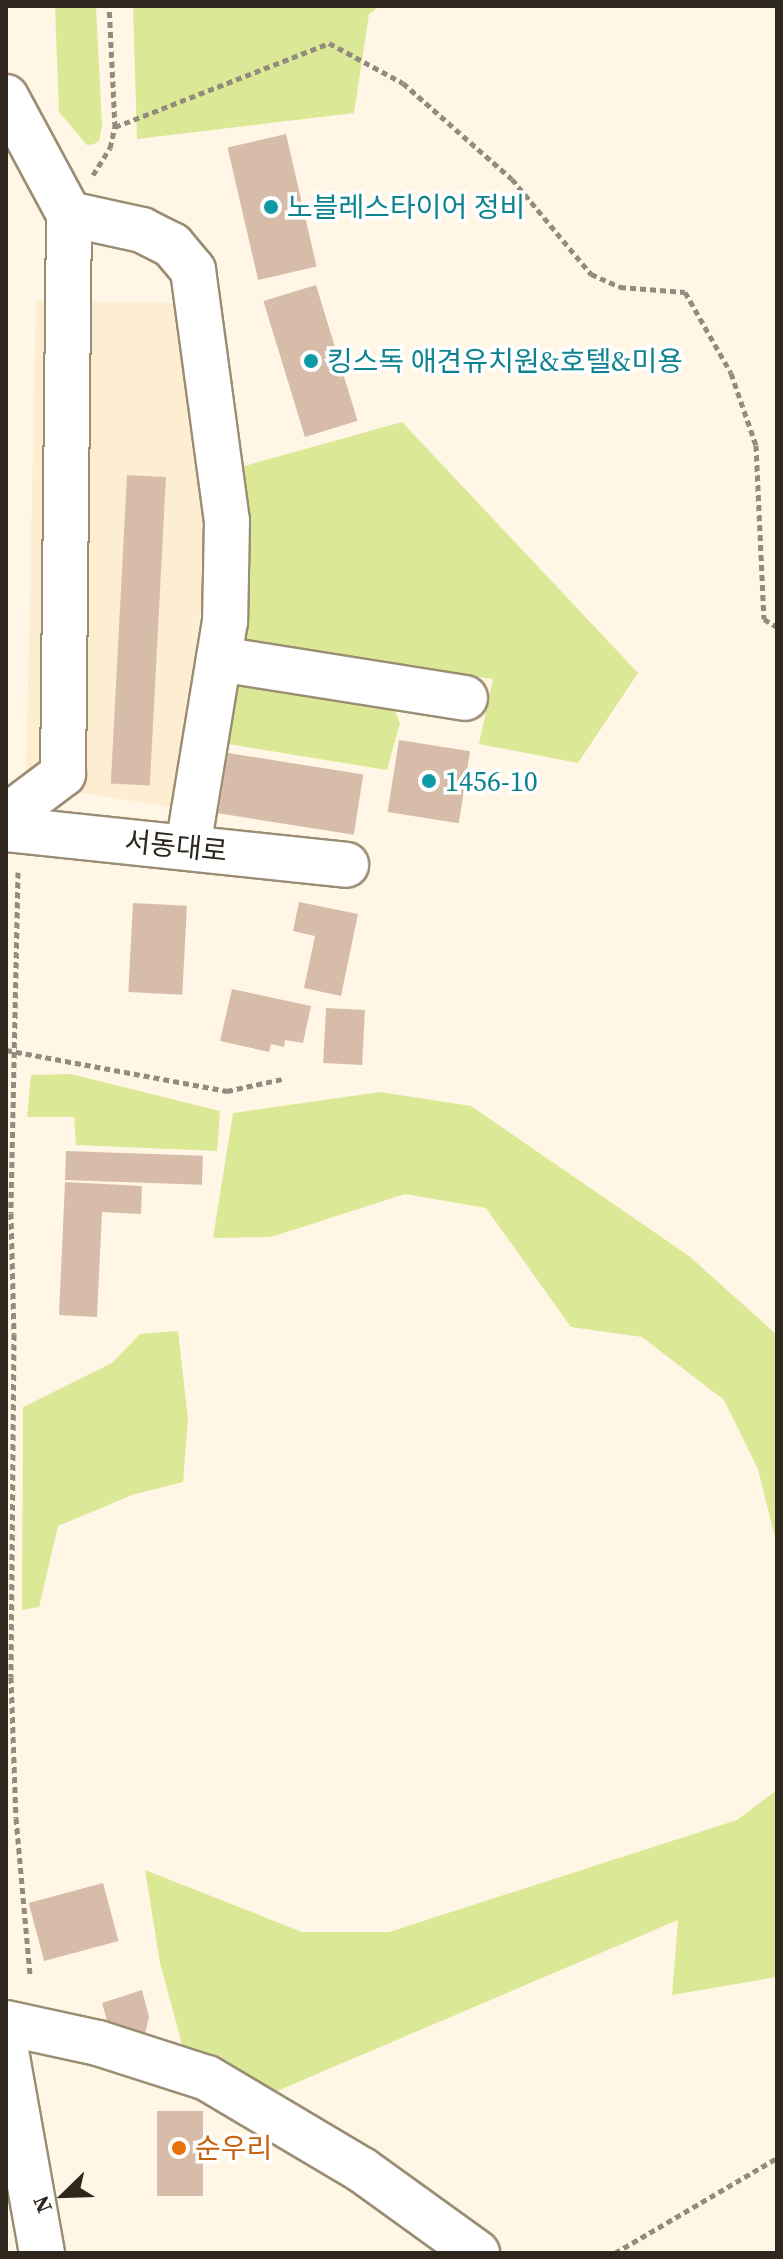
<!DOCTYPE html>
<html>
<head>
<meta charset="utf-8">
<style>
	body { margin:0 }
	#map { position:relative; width:783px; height:2259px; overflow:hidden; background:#fff6e5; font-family:"Source Serif 4","Noto Sans KR",serif }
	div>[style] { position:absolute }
	.built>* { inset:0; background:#fdedd1 }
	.green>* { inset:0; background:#dbe996 }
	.building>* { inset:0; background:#d7bda9; transform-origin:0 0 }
	.path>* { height:5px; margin-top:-2.5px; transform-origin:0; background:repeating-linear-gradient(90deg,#938b7e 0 6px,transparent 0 10px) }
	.roads { filter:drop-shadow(2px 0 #9b8d73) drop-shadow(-2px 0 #9b8d73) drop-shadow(0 2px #9b8d73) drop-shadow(0 -2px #9b8d73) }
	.minor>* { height:44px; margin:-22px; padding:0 22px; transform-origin:22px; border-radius:22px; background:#fff }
	.major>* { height:44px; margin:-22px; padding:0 22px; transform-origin:22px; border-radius:22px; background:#fff }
	.dots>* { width:22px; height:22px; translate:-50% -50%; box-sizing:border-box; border:4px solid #fff; border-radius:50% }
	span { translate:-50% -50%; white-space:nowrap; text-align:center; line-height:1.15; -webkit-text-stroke:7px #fff; paint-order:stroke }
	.culture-label { font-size:28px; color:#0d838f }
	.left { translate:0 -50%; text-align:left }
	.street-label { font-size:28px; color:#2d271d }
	.food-label { font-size:28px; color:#c56008 }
	.frame { position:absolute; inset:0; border:8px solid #2d271d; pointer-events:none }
	.north { position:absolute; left:24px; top:2155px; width:80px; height:80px; -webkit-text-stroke:6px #fff; paint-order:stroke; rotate:247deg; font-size:22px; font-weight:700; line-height:32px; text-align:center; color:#2d271d }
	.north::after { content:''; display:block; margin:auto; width:28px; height:36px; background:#2d271d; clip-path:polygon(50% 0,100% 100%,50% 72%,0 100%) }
</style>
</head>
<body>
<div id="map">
	<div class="built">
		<div style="clip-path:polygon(36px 301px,180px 303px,213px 527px,172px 807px,26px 784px)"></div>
	</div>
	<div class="green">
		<div style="clip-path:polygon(55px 6px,96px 6px,102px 126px,99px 141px,94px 144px,87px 145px,59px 112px)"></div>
		<div style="clip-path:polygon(133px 6px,380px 6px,369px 14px,354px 113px,137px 139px)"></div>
		<div style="clip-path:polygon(402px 422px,638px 673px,578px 763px,479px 744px,493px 679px,234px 644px,230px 470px)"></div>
		<div style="clip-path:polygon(236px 683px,389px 697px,400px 723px,387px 770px,222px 743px)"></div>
		<div style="clip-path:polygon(71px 1074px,220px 1111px,217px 1151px,76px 1145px,74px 1117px,27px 1117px,31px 1075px)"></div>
		<div style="clip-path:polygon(380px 1092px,471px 1106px,689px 1256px,777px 1335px,777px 1546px,758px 1469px,724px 1400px,642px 1337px,571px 1327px,486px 1208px,405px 1194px,271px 1237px,213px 1238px,233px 1113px)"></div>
		<div style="clip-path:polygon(178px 1331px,188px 1419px,183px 1482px,132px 1495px,58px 1526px,39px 1607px,22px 1610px,23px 1407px,112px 1363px,140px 1334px)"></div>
		<div style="clip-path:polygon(777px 1790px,777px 1977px,672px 1995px,678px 1920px,263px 2097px,183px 2048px,160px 1963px,145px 1870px,302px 1932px,389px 1932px,737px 1820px)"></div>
	</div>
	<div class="building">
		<div style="left:286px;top:134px;width:136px;height:60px;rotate:77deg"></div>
		<div style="left:316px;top:285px;width:142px;height:55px;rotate:73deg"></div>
		<div style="left:127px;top:475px;width:39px;height:309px;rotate:3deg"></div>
		<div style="left:399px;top:740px;width:72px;height:73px;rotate:9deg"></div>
		<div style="left:228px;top:753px;width:137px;height:61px;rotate:9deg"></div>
		<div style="clip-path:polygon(299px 902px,358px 914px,341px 996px,304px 988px,315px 936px,293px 931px)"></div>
		<div style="left:133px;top:903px;width:54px;height:89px;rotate:3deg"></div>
		<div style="clip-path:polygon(232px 989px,311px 1006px,303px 1043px,285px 1040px,284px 1047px,271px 1044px,269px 1052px,220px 1041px)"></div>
		<div style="left:326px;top:1008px;width:39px;height:55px;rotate:3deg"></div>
		<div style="left:66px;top:1151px;width:137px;height:29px;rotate:2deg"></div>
		<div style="clip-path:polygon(65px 1182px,142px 1186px,141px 1214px,102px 1212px,97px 1317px,59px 1315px)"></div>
		<div style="left:103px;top:1883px;width:60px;height:77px;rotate:75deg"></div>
		<div style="clip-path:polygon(142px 1990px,149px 2017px,143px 2043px,110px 2031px,102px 2003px)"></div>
		<div style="left:157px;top:2111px;width:46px;height:85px"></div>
	</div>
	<div class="path">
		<div style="left:115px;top:127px;width:230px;rotate:-21.4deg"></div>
		<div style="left:329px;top:43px;width:84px;rotate:28.4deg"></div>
		<div style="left:403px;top:83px;width:145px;rotate:41.4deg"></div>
		<div style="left:512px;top:179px;width:124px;rotate:50.3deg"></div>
		<div style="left:591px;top:274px;width:32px;rotate:24deg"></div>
		<div style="left:620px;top:287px;width:65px;rotate:4.4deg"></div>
		<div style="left:685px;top:292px;width:93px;rotate:60.4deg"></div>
		<div style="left:731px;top:373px;width:76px;rotate:70.9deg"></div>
		<div style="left:756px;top:445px;width:174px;rotate:87.4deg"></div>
		<div style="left:764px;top:619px;width:15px;rotate:32deg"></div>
		<div style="left:93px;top:175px;width:32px;rotate:-58deg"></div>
		<div style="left:110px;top:148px;width:22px;rotate:-77deg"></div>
		<div style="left:115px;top:127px;width:121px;rotate:-92.8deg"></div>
		<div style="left:18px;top:872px;width:341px;rotate:91.2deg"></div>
		<div style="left:11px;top:1213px;width:121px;rotate:88.6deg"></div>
		<div style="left:14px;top:1334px;width:343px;rotate:90.5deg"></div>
		<div style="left:11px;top:1677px;width:141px;rotate:88deg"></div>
		<div style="left:16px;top:1818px;width:159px;rotate:84.9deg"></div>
		<div style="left:6px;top:1050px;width:225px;rotate:10.5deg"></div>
		<div style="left:227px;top:1091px;width:56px;rotate:-12.3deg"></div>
		<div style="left:615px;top:2253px;width:188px;rotate:-30.4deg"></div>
	</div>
	<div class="roads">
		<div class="minor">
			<div style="left:6px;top:97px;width:133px;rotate:61.7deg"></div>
			<div style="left:69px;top:214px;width:560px;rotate:90.61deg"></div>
			<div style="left:63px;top:774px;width:71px;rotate:143deg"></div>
			<div style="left:69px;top:214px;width:75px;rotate:12.4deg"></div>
			<div style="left:142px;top:230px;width:34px;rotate:27deg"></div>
			<div style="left:172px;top:245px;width:33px;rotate:50deg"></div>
			<div style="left:193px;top:270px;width:253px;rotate:82.3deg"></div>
			<div style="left:227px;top:521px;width:100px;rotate:91.1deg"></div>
			<div style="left:225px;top:621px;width:228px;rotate:99.3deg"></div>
			<div style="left:219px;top:659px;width:249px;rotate:9deg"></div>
			<div style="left:6px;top:829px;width:342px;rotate:6deg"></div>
			<div style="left:6px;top:2023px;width:94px;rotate:12.3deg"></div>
			<div style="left:98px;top:2043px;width:114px;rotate:17.8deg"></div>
			<div style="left:207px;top:2078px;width:180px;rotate:30.7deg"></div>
			<div style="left:362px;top:2170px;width:142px;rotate:35.8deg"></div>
		</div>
		<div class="major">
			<div style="left:6px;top:2051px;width:205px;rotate:79.9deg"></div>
		</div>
	</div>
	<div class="dots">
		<div style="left:271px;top:207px;background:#0f9aa8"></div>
		<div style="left:311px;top:361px;background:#0f9aa8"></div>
		<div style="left:429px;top:781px;background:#0f9aa8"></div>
		<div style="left:179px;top:2148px;background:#e8710a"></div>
	</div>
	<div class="culture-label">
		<span class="left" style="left:287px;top:207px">노블레스타이어 정비</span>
		<span class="left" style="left:327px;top:361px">킹스독 애견유치원&amp;호텔&amp;미용</span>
		<span class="left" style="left:445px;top:781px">1456-10</span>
	</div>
	<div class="street-label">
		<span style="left:176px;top:846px;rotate:6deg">서동대로</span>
	</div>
	<div class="food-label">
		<span class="left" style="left:195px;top:2148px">순우리</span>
	</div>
	<div class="frame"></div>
	<div class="north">N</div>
</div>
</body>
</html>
